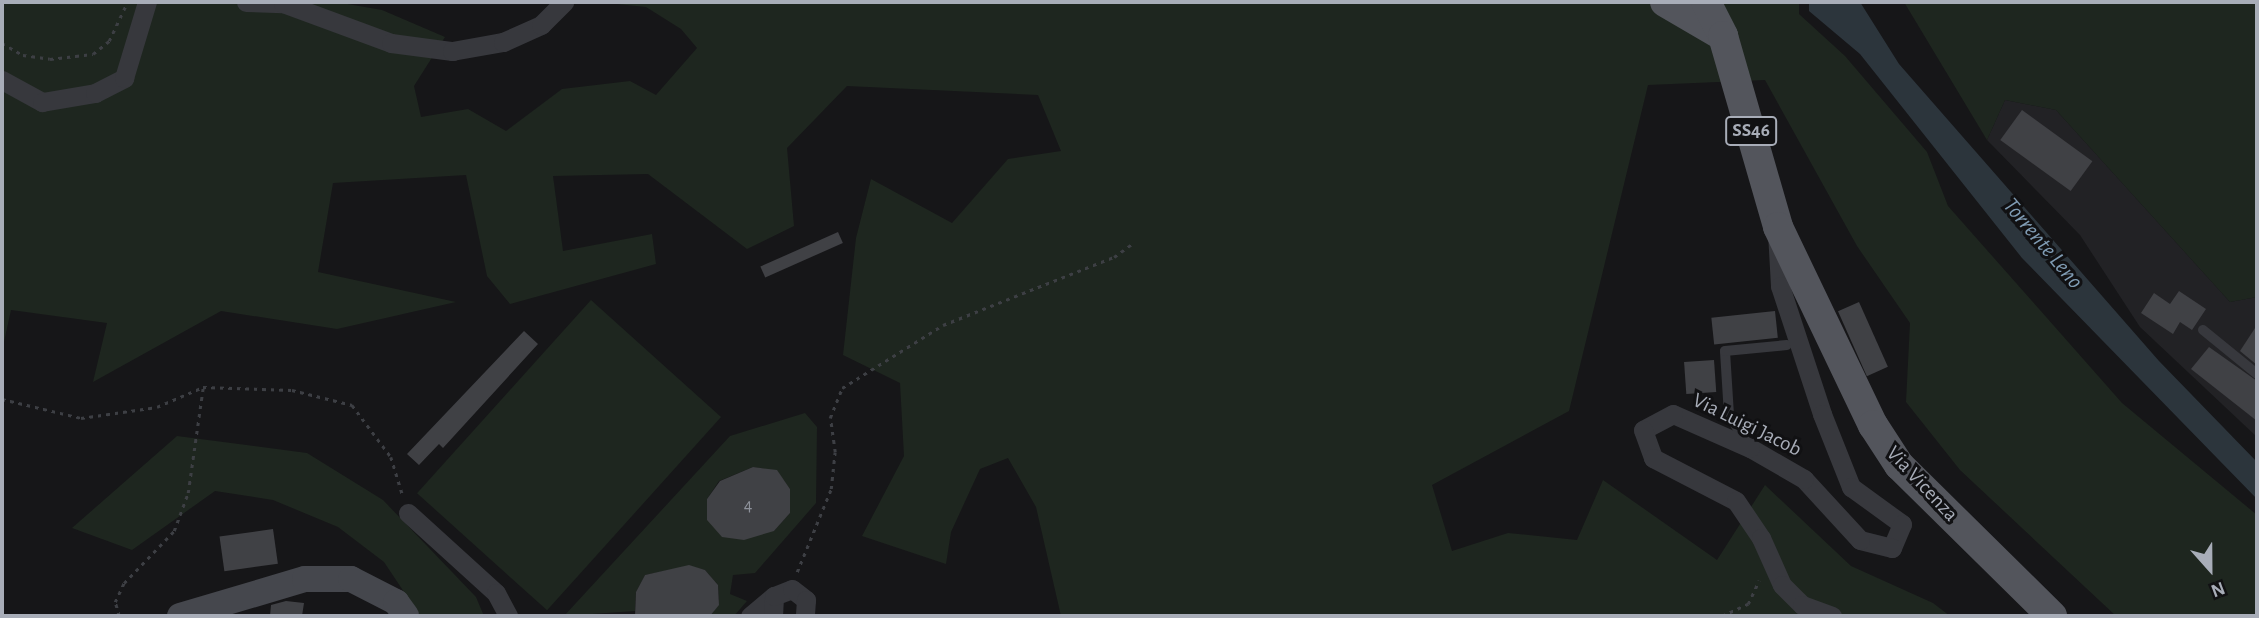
<!DOCTYPE html>
<html>
<head>
<meta charset="utf-8">
<style>
	body { margin:0 }
	#map { position:relative; width:2259px; height:618px; overflow:hidden; background:#161618; font-family:"Alegreya Sans",sans-serif }
	div>[style] { position:absolute }
	.built>* { inset:0; background:#222225 }
	.green>* { inset:0; background:#1e261f; transform-origin:0 0 }
	.water>* { inset:0; background:#2c353c }
	.building>* { inset:0; background:#404145; transform-origin:0 0 }
	.path>* { height:2.5px; margin-top:-1.25px; transform-origin:0; background:repeating-linear-gradient(90deg,#3d3f44 0 3.5px,transparent 0 8.5px) }
	.lane>* { height:10px; margin:-5px; padding:0 5px; transform-origin:5px; border-radius:5px; background:#37383d }
	.street>* { height:19px; margin:-9.5px; padding:0 9.5px; transform-origin:9.5px; border-radius:9.5px; background:#37383d }
	.secondary>* { height:26px; margin:-13px; padding:0 13px; transform-origin:13px; border-radius:13px; background:#45474d }
	.primary>* { height:30px; margin:-15px; padding:0 15px; transform-origin:15px; border-radius:15px; background:#53555c }
	span { translate:-50% -50%; white-space:nowrap; text-align:center; line-height:1.15; -webkit-text-stroke:6px #111113; paint-order:stroke }
	.number-label { font-size:18px; color:#8e929b }
	.number-label span { -webkit-text-stroke-width:0 }
	.shield-label span { padding:2px 5px; background:#111113; border:2px solid; border-radius:5px; -webkit-text-stroke-width:0 }
	.shield-label { font-size:19px; color:#a8adb8; font-weight:700 }
	.street-label { font-size:21px; color:#a8adb8 }
	.water-label { font-size:23px; color:#7f9bb3; font-style:italic }
	.frame { position:absolute; inset:0; border:4px solid #a8adb8; pointer-events:none }
	.north { position:absolute; left:2175px; top:534px; width:70px; height:70px; -webkit-text-stroke:5px #111113; paint-order:stroke; rotate:159deg; font-size:19px; font-weight:700; line-height:28px; text-align:center; color:#a8adb8 }
	.north::after { content:''; display:block; margin:auto; width:24px; height:32px; background:#a8adb8; clip-path:polygon(50% 0,100% 100%,50% 72%,0 100%) }
</style>
</head>
<body>
<div id="map">
	<div class="built">
		<div style="clip-path:polygon(2005px 100px,2056px 110px,2230px 302px,2257px 297px,2257px 437px,2140px 327px,2080px 235px,1987px 140px)"></div>
	</div>
	<div class="green">
		<div style="clip-path:polygon(2px 2px,336px 2px,382px 10px,445px 37px,414px 86px,421px 117px,468px 109px,506px 131px,562px 89px,630px 81px,656px 95px,697px 48px,681px 29px,646px 7px,597px 2px,1799px 2px,1799px 14px,1845px 56px,1927px 152px,1948px 206px,2122px 403px,2257px 515px,2257px 616px,2116px 616px,1960px 470px,1906px 402px,1910px 323px,1857px 246px,1765px 80px,1648px 85px,1569px 411px,1432px 485px,1452px 551px,1508px 533px,1577px 540px,1603px 480px,1717px 560px,1765px 485px,1851px 566px,1933px 603px,1950px 616px,1061px 616px,1036px 507px,1008px 458px,980px 469px,951px 532px,946px 564px,862px 536px,904px 456px,900px 383px,843px 355px,856px 238px,871px 179px,952px 223px,1008px 159px,1061px 151px,1038px 95px,847px 86px,787px 148px,794px 226px,747px 249px,648px 174px,553px 176px,563px 251px,652px 234px,656px 264px,510px 304px,487px 276px,466px 175px,333px 183px,318px 272px,456px 302px,337px 329px,221px 311px,93px 382px,107px 323px,11px 310px,2px 351px)"></div>
		<div style="clip-path:polygon(1904px 2px,2257px 2px,2257px 297px,2230px 302px,2056px 110px,2005px 100px,1987px 140px)"></div>
		<div style="left:591px;top:300px;width:175px;height:260px;rotate:42deg"></div>
		<div style="clip-path:polygon(evenodd,805px 413px,817px 427px,816px 503px,755px 573px,733px 575px,730px 594px,747px 601px,734px 616px,710px 616px,719px 604px,718px 585px,705px 570px,689px 566px,645px 575px,636px 592px,635px 611px,564px 616px,730px 436px,805px 413px,753px 467px,777px 471px,790px 489px,790px 513px,774px 531px,707px 520px,707px 499px,719px 481px,753px 467px)"></div>
		<div style="clip-path:polygon(177px 436px,307px 453px,383px 500px,476px 597px,484px 616px,420px 616px,384px 562px,338px 527px,273px 500px,215px 491px,132px 550px,72px 528px)"></div>
	</div>
	<div class="water">
		<div style="clip-path:polygon(1809px 2px,1860px 2px,1899px 64px,2159px 361px,2257px 462px,2257px 499px,2022px 258px,1860px 54px,1809px 11px)"></div>
	</div>
	<div class="building">
		<div style="left:2022px;top:110px;width:87px;height:37px;rotate:36deg"></div>
		<div style="left:838px;top:232px;width:12px;height:85px;rotate:66deg"></div>
		<div style="clip-path:polygon(2179px 291px,2206px 309px,2192px 330px,2180px 322px,2173px 334px,2141px 313px,2154px 293px,2170px 304px)"></div>
		<div style="left:1859px;top:302px;width:71px;height:23px;rotate:66deg"></div>
		<div style="left:1775px;top:311px;width:27px;height:64px;rotate:84deg"></div>
		<div style="clip-path:polygon(2257px 325px,2257px 365px,2240px 351px)"></div>
		<div style="clip-path:polygon(524px 331px,538px 344px,443px 448px,439px 444px,419px 465px,407px 454px)"></div>
		<div style="clip-path:polygon(2209px 347px,2257px 381px,2257px 421px,2191px 369px)"></div>
		<div style="left:1714px;top:360px;width:32px;height:30px;rotate:86deg"></div>
		<div style="clip-path:polygon(753px 467px,777px 470px,790px 489px,790px 513px,774px 531px,744px 540px,722px 537px,707px 520px,707px 499px,720px 481px)"></div>
		<div style="left:273px;top:529px;width:35px;height:54px;rotate:82deg"></div>
		<div style="clip-path:polygon(689px 565px,705px 570px,718px 585px,719px 605px,710px 616px,635px 616px,636px 592px,645px 575px)"></div>
		<div style="clip-path:polygon(286px 601px,304px 603px,302px 616px,270px 616px,271px 605px)"></div>
	</div>
	<div class="path">
		<div style="left:2px;top:43px;width:24px;rotate:30deg"></div>
		<div style="left:23px;top:55px;width:27px;rotate:8deg"></div>
		<div style="left:50px;top:59px;width:43px;rotate:-6.6deg"></div>
		<div style="left:93px;top:54px;width:21px;rotate:-39deg"></div>
		<div style="left:109px;top:41px;width:42px;rotate:-64.7deg"></div>
		<div style="left:2px;top:399px;width:81px;rotate:13.5deg"></div>
		<div style="left:81px;top:418px;width:77px;rotate:-8.2deg"></div>
		<div style="left:157px;top:407px;width:50px;rotate:-23.5deg"></div>
		<div style="left:203px;top:387px;width:89px;rotate:1.9deg"></div>
		<div style="left:292px;top:390px;width:62px;rotate:14deg"></div>
		<div style="left:352px;top:405px;width:65px;rotate:53.1deg"></div>
		<div style="left:391px;top:457px;width:41px;rotate:72.9deg"></div>
		<div style="left:797px;top:572px;width:90px;rotate:-67.7deg"></div>
		<div style="left:831px;top:489px;width:37px;rotate:-84deg"></div>
		<div style="left:835px;top:452px;width:34px;rotate:-98deg"></div>
		<div style="left:830px;top:418px;width:32px;rotate:-68deg"></div>
		<div style="left:842px;top:388px;width:119px;rotate:-32deg"></div>
		<div style="left:943px;top:325px;width:184px;rotate:-21.7deg"></div>
		<div style="left:1114px;top:257px;width:24px;rotate:-36deg"></div>
		<div style="left:119px;top:616px;width:15px;rotate:-106deg"></div>
		<div style="left:115px;top:602px;width:21px;rotate:-65deg"></div>
		<div style="left:124px;top:583px;width:72px;rotate:-46.1deg"></div>
		<div style="left:174px;top:531px;width:40px;rotate:-69.8deg"></div>
		<div style="left:188px;top:493px;width:107px;rotate:-81.9deg"></div>
		<div style="left:1722px;top:616px;width:29px;rotate:-25deg"></div>
		<div style="left:1748px;top:604px;width:26px;rotate:-65deg"></div>
	</div>
	<div class="lane">
		<div style="left:2203px;top:330px;width:70px;rotate:39.2deg"></div>
		<div style="left:1746px;top:442px;width:32px;rotate:-122deg"></div>
		<div style="left:1729px;top:415px;width:64px;rotate:-93.6deg"></div>
		<div style="left:1725px;top:351px;width:62px;rotate:-5.5deg"></div>
	</div>
	<div class="street">
		<div style="left:246px;top:2px;width:37px;rotate:2deg"></div>
		<div style="left:283px;top:3px;width:115px;rotate:20.3deg"></div>
		<div style="left:391px;top:43px;width:62px;rotate:7.5deg"></div>
		<div style="left:452px;top:51px;width:52px;rotate:-10deg"></div>
		<div style="left:503px;top:42px;width:42px;rotate:-24.1deg"></div>
		<div style="left:541px;top:25px;width:33px;rotate:-45deg"></div>
		<div style="left:2px;top:80px;width:46px;rotate:28.8deg"></div>
		<div style="left:42px;top:102px;width:54px;rotate:-9.6deg"></div>
		<div style="left:95px;top:93px;width:33px;rotate:-27deg"></div>
		<div style="left:124px;top:78px;width:79px;rotate:-73.2deg"></div>
		<div style="left:1777px;top:232px;width:54px;rotate:86.8deg"></div>
		<div style="left:1780px;top:286px;width:135px;rotate:71.8deg"></div>
		<div style="left:1822px;top:414px;width:79px;rotate:68.3deg"></div>
		<div style="left:1851px;top:487px;width:63px;rotate:36deg"></div>
		<div style="left:1902px;top:524px;width:26px;rotate:113deg"></div>
		<div style="left:1892px;top:548px;width:33px;rotate:-166deg"></div>
		<div style="left:1860px;top:540px;width:83px;rotate:-132.6deg"></div>
		<div style="left:1804px;top:479px;width:62px;rotate:-150.1deg"></div>
		<div style="left:1750px;top:448px;width:84px;rotate:-156.2deg"></div>
		<div style="left:1673px;top:414px;width:34px;rotate:152deg"></div>
		<div style="left:1643px;top:430px;width:30px;rotate:70deg"></div>
		<div style="left:1653px;top:458px;width:93px;rotate:27.4deg"></div>
		<div style="left:1736px;top:501px;width:45px;rotate:56deg"></div>
		<div style="left:1761px;top:538px;width:51px;rotate:65.9deg"></div>
		<div style="left:1782px;top:585px;width:28px;rotate:45deg"></div>
		<div style="left:1802px;top:605px;width:32px;rotate:20deg"></div>
		<div style="left:408px;top:513px;width:119px;rotate:42.3deg"></div>
		<div style="left:496px;top:593px;width:26px;rotate:62deg"></div>
		<div style="left:750px;top:616px;width:31px;rotate:-40deg"></div>
		<div style="left:773px;top:616px;width:20px;rotate:-87deg"></div>
		<div style="left:774px;top:596px;width:19px;rotate:-21deg"></div>
		<div style="left:792px;top:589px;width:18px;rotate:38deg"></div>
		<div style="left:806px;top:600px;width:16px;rotate:94deg"></div>
	</div>
	<div class="secondary">
		<div style="left:180px;top:616px;width:130px;rotate:-16.5deg"></div>
		<div style="left:305px;top:579px;width:46px"></div>
		<div style="left:351px;top:579px;width:51px;rotate:27.1deg"></div>
		<div style="left:396px;top:602px;width:17px;rotate:54deg"></div>
	</div>
	<div class="primary">
		<div style="left:1665px;top:2px;width:67px;rotate:30.4deg"></div>
		<div style="left:1706px;top:2px;width:38px;rotate:63deg"></div>
		<div style="left:1723px;top:36px;width:199px;rotate:73.9deg"></div>
		<div style="left:1778px;top:227px;width:220px;rotate:64.4deg"></div>
		<div style="left:1873px;top:425px;width:48px;rotate:57deg"></div>
		<div style="left:1899px;top:465px;width:215px;rotate:44.6deg"></div>
	</div>
	<div class="number-label">
		<span style="left:748px;top:506px">4</span>
	</div>
	<div class="shield-label">
		<span style="left:1751px;top:131px">SS46</span>
	</div>
	<div class="street-label">
		<span style="left:1747px;top:425px;rotate:26deg">Via Luigi Jacob</span>
		<span style="left:1922px;top:484px;rotate:47deg">Via Vicenza</span>
	</div>
	<div class="water-label">
		<span style="left:2042px;top:244px;rotate:50deg">Torrente Leno</span>
	</div>
	<div class="frame"></div>
	<div class="north">N</div>
</div>
</body>
</html>
